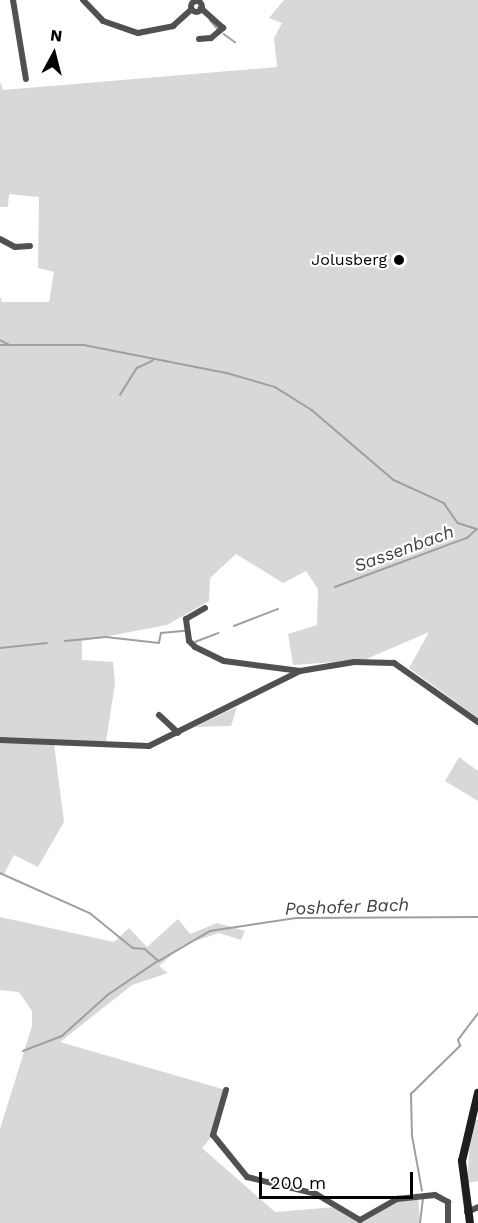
<!DOCTYPE html>
<html>
<head>
<meta charset="utf-8">
<style>
	body { margin:0 }
	#map { position:relative; width:478px; height:1223px; overflow:hidden; background:#fff; font-family:"Work Sans",sans-serif }
	div>[style] { position:absolute }
	.green>* { inset:0; background:#d8d8d8 }
	.stream>* { height:1.5px; margin:-0.75px; padding:0 0.75px; transform-origin:0.75px; border-radius:0.75px; background:#9f9f9f }
	.street>* { height:6px; margin:-3px; padding:0 3px; transform-origin:3px; border-radius:3px; background:#515151 }
	.street>.ring { margin:-3px; padding:0; box-sizing:content-box; background:none; border:6px solid #515151; border-radius:50% }
	.secondary>* { height:8px; margin:-4px; padding:0 4px; transform-origin:4px; border-radius:4px; background:#1e1e1e }
	.dots>* { width:16px; height:16px; translate:-50% -50%; box-sizing:border-box; border:3px solid #fff; border-radius:50% }
	span { translate:-50% -50%; white-space:nowrap; text-align:center; line-height:1.15; -webkit-text-stroke:4.5px #fff; paint-order:stroke }
	.poi-label { font-size:16px; color:#000 }
	.right { translate:-100% -50%; text-align:right }
	.water-label { font-size:18px; color:#404040; font-style:italic }
	.north { position:absolute; left:24px; top:24px; width:60px; height:60px; -webkit-text-stroke:4px #fff; paint-order:stroke; rotate:7deg; font-size:16px; font-weight:700; line-height:24px; text-align:center; color:#000 }
	.north::after { content:''; display:block; margin:auto; width:21px; height:27px; background:#000; clip-path:polygon(50% 0,100% 100%,50% 72%,0 100%) }
	.scale { position:absolute; left:259px; top:1172px; width:154px; height:27px; box-sizing:border-box; border:3px solid #000; border-top:0; padding-left:8px; font-size:18px; line-height:21px; white-space:nowrap; color:#000; -webkit-text-stroke:4px #fff; paint-order:stroke }
</style>
</head>
<body>
<div id="map">
	<div class="green">
		<div style="clip-path:polygon(284px 0,478px 0,478px 718px,409px 668px,429px 632px,364px 660px,293px 665px,288px 634px,317px 625px,318px 589px,306px 571px,283px 583px,236px 554px,210px 578px,209px 601px,167px 625px,82px 641px,82px 660px,113px 662px,115px 683px,106px 742px,0 738px,0 296px,2px 302px,49px 302px,54px 272px,38px 268px,39px 197px,9px 194px,8px 207px,0 207px,0 81px,3px 90px,277px 67px,274px 38px,282px 23px,269px 18px)"></div>
		<div style="clip-path:polygon(237px 707px,231px 726px,195px 727px,228px 711px)"></div>
		<div style="clip-path:polygon(0 742px,54px 744px,64px 822px,38px 867px,14px 855px,4px 874px,0 874px)"></div>
		<div style="clip-path:polygon(459px 757px,478px 771px,478px 801px,445px 781px)"></div>
		<div style="clip-path:polygon(0 917px,114px 942px,129px 928px,147px 947px,178px 919px,190px 934px,217px 923px,245px 931px,241px 940px,219px 933px,183px 945px,159px 966px,168px 973px,132px 985px,60px 1042px,226px 1090px,213px 1135px,202px 1148px,275px 1212px,336px 1207px,360px 1220px,385px 1204px,418px 1194px,420px 1223px,0 1223px,0 1129px,32px 1026px,32px 1011px,19px 992px,0 990px)"></div>
		<div style="clip-path:polygon(472px 1118px,478px 1120px,478px 1181px,467px 1183px)"></div>
	</div>
	<div class="stream">
		<div style="left:210px;top:20px;width:11px;rotate:49deg"></div>
		<div style="left:224px;top:34px;width:14px;rotate:36deg"></div>
		<div style="left:0;top:340px;width:11px;rotate:27deg"></div>
		<div style="left:0;top:345px;width:84px"></div>
		<div style="left:84px;top:345px;width:146px;rotate:11.1deg"></div>
		<div style="left:227px;top:373px;width:50px;rotate:16.3deg"></div>
		<div style="left:275px;top:387px;width:44px;rotate:31.9deg"></div>
		<div style="left:312px;top:410px;width:108px;rotate:40.5deg"></div>
		<div style="left:394px;top:480px;width:55px;rotate:24.7deg"></div>
		<div style="left:444px;top:503px;width:24px;rotate:55deg"></div>
		<div style="left:458px;top:523px;width:20px;rotate:18deg"></div>
		<div style="left:120px;top:395px;width:32px;rotate:-58deg"></div>
		<div style="left:137px;top:368px;width:17px;rotate:-25deg"></div>
		<div style="left:335px;top:587px;width:141px;rotate:-20.4deg"></div>
		<div style="left:467px;top:538px;width:12px;rotate:-42deg"></div>
		<div style="left:234px;top:626px;width:47px;rotate:-21.1deg"></div>
		<div style="left:65px;top:641px;width:41px;rotate:-5.6deg"></div>
		<div style="left:106px;top:637px;width:53px;rotate:6.5deg"></div>
		<div style="left:159px;top:643px;width:10px;rotate:-79deg"></div>
		<div style="left:161px;top:633px;width:24px;rotate:-5deg"></div>
		<div style="left:195px;top:642px;width:25px;rotate:-21deg"></div>
		<div style="left:0;top:648px;width:47px;rotate:-6.1deg"></div>
		<div style="left:0;top:873px;width:98px;rotate:24deg"></div>
		<div style="left:90px;top:913px;width:55px;rotate:39.1deg"></div>
		<div style="left:133px;top:948px;width:12px;rotate:5deg"></div>
		<div style="left:145px;top:949px;width:18px;rotate:41deg"></div>
		<div style="left:159px;top:961px;width:59px;rotate:-30.5deg"></div>
		<div style="left:210px;top:931px;width:87px;rotate:-8.6deg"></div>
		<div style="left:296px;top:918px;width:182px;rotate:-0.3deg"></div>
		<div style="left:23px;top:1051px;width:42px;rotate:-21deg"></div>
		<div style="left:62px;top:1036px;width:63px;rotate:-41.8deg"></div>
		<div style="left:109px;top:994px;width:59px;rotate:-34deg"></div>
		<div style="left:422px;top:1191px;width:56px;rotate:-100.3deg"></div>
		<div style="left:412px;top:1136px;width:42px;rotate:-91.4deg"></div>
		<div style="left:411px;top:1094px;width:69px;rotate:-44.4deg"></div>
		<div style="left:460px;top:1046px;width:6px;rotate:-108deg"></div>
		<div style="left:458px;top:1040px;width:34px;rotate:-53deg"></div>
		<div style="left:420px;top:1223px;width:23px;rotate:-83deg"></div>
	</div>
	<div class="street">
		<div style="left:13px;top:0;width:80px;rotate:80.7deg"></div>
		<div style="left:83px;top:0;width:29px;rotate:46deg"></div>
		<div style="left:103px;top:21px;width:37px;rotate:19deg"></div>
		<div style="left:138px;top:33px;width:36px;rotate:-11deg"></div>
		<div style="left:173px;top:26px;width:25px;rotate:-42deg"></div>
		<div class="ring" style="left:190.5px;top:0.5px;width:5px;height:5px"></div>
		<div style="left:199px;top:39px;width:12px;rotate:-5deg"></div>
		<div style="left:211px;top:38px;width:16px;rotate:-40deg"></div>
		<div style="left:223px;top:28px;width:30px;rotate:-138deg"></div>
		<div style="left:0;top:239px;width:17px;rotate:28deg"></div>
		<div style="left:15px;top:247px;width:15px;rotate:-4deg"></div>
		<div style="left:205px;top:608px;width:22px;rotate:150deg"></div>
		<div style="left:186px;top:619px;width:22px;rotate:82deg"></div>
		<div style="left:189px;top:641px;width:8px;rotate:45deg"></div>
		<div style="left:195px;top:647px;width:32px;rotate:26deg"></div>
		<div style="left:224px;top:661px;width:77px;rotate:7.5deg"></div>
		<div style="left:159px;top:715px;width:26px;rotate:43deg"></div>
		<div style="left:0;top:740px;width:149px;rotate:2.3deg"></div>
		<div style="left:149px;top:746px;width:169px;rotate:-26.4deg"></div>
		<div style="left:300px;top:671px;width:55px;rotate:-9.5deg"></div>
		<div style="left:354px;top:662px;width:40px;rotate:1.4deg"></div>
		<div style="left:394px;top:663px;width:103px;rotate:35.1deg"></div>
		<div style="left:226px;top:1090px;width:47px;rotate:106.1deg"></div>
		<div style="left:213px;top:1135px;width:54px;rotate:51deg"></div>
		<div style="left:247px;top:1177px;width:71px;rotate:13.8deg"></div>
		<div style="left:316px;top:1194px;width:51px;rotate:30.6deg"></div>
		<div style="left:360px;top:1220px;width:43px;rotate:-29.6deg"></div>
		<div style="left:397px;top:1199px;width:38px;rotate:-6deg"></div>
		<div style="left:435px;top:1195px;width:15px;rotate:28deg"></div>
		<div style="left:448px;top:1202px;width:21px;rotate:90deg"></div>
		<div style="left:467px;top:1212px;width:12px;rotate:-24deg"></div>
	</div>
	<div class="secondary">
		<div style="left:470px;top:1223px;width:63px;rotate:-97.4deg"></div>
		<div style="left:462px;top:1161px;width:70px;rotate:-76.8deg"></div>
	</div>
	<div class="dots">
		<div style="left:399px;top:260px;background:#000"></div>
	</div>
	<div class="poi-label">
		<span class="right" style="left:387px;top:260px">Jolusberg</span>
	</div>
	<div class="water-label">
		<span style="left:404px;top:549px;rotate:-20deg">Sassenbach</span>
		<span style="left:347px;top:907px;rotate:-2deg">Poshofer Bach</span>
	</div>
	<div class="north">N</div>
	<div class="scale">200 m</div>
</div>
</body>
</html>
